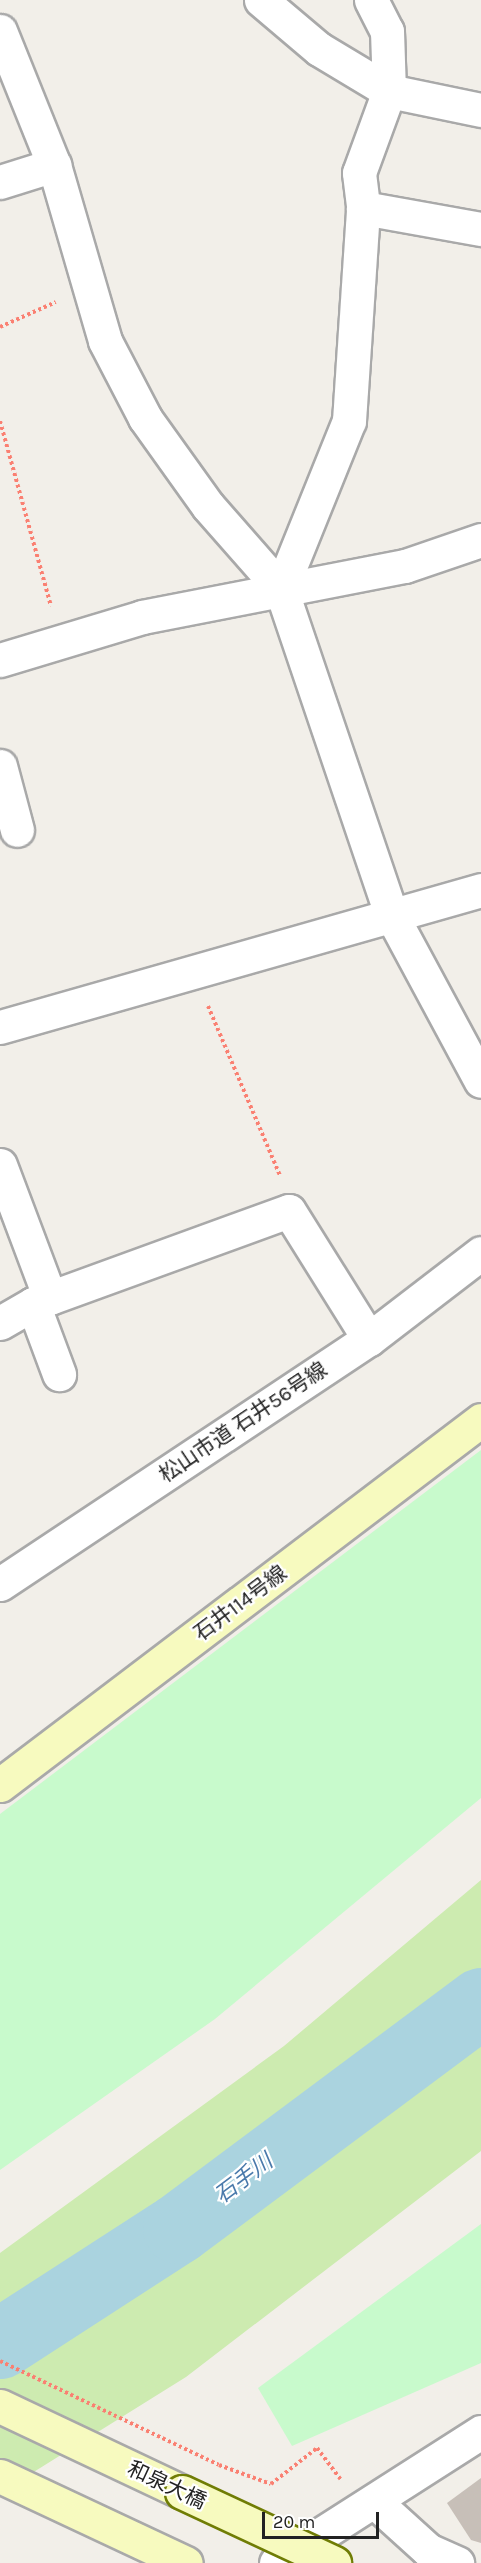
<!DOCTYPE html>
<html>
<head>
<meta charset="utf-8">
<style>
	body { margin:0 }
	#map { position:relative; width:481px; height:2563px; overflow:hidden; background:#f2efe9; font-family:Karla,"Noto Sans JP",sans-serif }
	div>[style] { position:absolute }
	.grass>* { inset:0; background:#cdebb0 }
	.park>* { inset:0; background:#c8facc }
	.river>* { height:70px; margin:-35px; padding:0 35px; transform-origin:35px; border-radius:35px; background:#aad3df }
	.building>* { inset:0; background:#c7bfb8 }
	.path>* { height:4px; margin-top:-2px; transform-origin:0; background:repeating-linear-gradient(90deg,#fa8072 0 3px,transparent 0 6px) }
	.roads { filter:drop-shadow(2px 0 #a9a9a9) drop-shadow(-2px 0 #a9a9a9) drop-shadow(0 2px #a9a9a9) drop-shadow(0 -2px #a9a9a9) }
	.street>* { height:33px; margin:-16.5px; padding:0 16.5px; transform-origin:16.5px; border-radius:16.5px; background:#fff }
	.secondary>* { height:33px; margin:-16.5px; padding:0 16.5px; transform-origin:16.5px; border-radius:16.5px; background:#f7fabf }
	.bridges { filter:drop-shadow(2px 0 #707d05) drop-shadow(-2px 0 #707d05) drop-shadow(0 2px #707d05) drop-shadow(0 -2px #707d05) }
	.secondary-bridge>* { height:33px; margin:-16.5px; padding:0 16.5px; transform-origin:16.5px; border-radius:16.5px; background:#f7fabf }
	span { translate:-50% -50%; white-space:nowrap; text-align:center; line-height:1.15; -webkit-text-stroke:4.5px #fff; paint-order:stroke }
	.street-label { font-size:21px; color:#222 }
	.water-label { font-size:22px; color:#4a7aab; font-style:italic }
	.scale { position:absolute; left:262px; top:2512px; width:117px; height:27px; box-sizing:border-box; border:3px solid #222; border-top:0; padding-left:8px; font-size:18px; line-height:21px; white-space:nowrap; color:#222; -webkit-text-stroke:4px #fff; paint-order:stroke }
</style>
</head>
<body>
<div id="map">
	<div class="grass">
		<div style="clip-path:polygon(481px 1880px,481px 2151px,186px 2377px,0 2493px,0 2253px,284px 2046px)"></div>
	</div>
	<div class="park">
		<div style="clip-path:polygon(481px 1450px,481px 1798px,215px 2019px,0 2170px,0 1814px)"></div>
		<div style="clip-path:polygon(481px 2224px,481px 2363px,292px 2446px,258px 2388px)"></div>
	</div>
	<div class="river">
		<div style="left:0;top:2344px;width:212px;rotate:-32.9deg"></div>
		<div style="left:178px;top:2229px;width:378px;rotate:-36.7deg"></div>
	</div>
	<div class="building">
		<div style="clip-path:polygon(481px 2478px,481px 2543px,471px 2540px,447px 2503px)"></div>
	</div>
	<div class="path">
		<div style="left:0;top:327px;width:61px;rotate:-24.1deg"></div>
		<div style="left:0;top:421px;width:192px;rotate:74.6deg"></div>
		<div style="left:208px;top:1006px;width:185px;rotate:67deg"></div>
		<div style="left:0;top:2361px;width:242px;rotate:25.4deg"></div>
		<div style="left:219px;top:2465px;width:55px;rotate:20.1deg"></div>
		<div style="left:271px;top:2484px;width:58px;rotate:-38deg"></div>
		<div style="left:317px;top:2448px;width:39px;rotate:53deg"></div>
	</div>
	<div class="roads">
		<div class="street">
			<div style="left:261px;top:0;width:76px;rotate:40.2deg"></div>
			<div style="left:319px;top:49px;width:82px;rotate:31deg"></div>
			<div style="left:389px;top:91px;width:87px;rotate:110.1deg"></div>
			<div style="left:359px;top:173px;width:35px;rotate:83deg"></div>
			<div style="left:363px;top:208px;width:120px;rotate:10.1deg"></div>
			<div style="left:371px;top:0;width:35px;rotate:63deg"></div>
			<div style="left:387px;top:31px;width:60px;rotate:88.1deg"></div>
			<div style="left:389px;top:91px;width:94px;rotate:11.7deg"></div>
			<div style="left:0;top:31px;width:144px;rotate:68.1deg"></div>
			<div style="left:54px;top:165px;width:183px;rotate:73.8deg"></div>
			<div style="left:105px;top:341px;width:87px;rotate:62.5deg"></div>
			<div style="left:145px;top:418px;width:108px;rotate:54.4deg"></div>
			<div style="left:208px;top:506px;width:111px;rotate:48.7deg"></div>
			<div style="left:281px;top:589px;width:345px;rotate:71.3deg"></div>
			<div style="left:392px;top:916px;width:187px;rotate:61.7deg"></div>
			<div style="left:0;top:182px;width:57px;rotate:-17.5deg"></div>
			<div style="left:281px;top:589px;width:181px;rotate:-68deg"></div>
			<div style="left:349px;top:421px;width:213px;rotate:-86.2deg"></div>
			<div style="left:0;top:660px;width:148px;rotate:-16.8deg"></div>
			<div style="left:142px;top:617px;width:268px;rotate:-11deg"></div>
			<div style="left:405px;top:566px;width:80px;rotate:-18.9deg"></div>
			<div style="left:0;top:766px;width:66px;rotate:75.1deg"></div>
			<div style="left:0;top:1027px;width:500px;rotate:-15.9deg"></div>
			<div style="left:0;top:1165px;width:142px;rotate:69.4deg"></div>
			<div style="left:33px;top:1304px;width:75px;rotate:69.6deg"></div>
			<div style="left:0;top:1323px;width:38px;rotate:-30deg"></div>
			<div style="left:33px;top:1304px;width:272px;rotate:-20deg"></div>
			<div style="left:289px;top:1211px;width:151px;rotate:58deg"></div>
			<div style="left:0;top:1584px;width:443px;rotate:-33.6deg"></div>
			<div style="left:369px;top:1339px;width:141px;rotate:-37.5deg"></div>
			<div style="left:374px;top:2501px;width:73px;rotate:42.2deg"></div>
			<div style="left:428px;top:2550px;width:32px;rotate:24deg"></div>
			<div style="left:276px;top:2563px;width:243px;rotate:-32.6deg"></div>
		</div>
		<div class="secondary">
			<div style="left:0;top:1785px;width:604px;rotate:-37.19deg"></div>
			<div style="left:0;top:2406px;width:201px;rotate:25.3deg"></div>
			<div style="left:0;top:2476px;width:205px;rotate:25.1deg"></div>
		</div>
	</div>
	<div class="bridges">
		<div class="secondary-bridge">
			<div style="left:182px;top:2492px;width:168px;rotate:25deg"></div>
		</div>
	</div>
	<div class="street-label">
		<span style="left:243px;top:1422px;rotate:-34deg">松山市道 石井56号線</span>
		<span style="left:240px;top:1603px;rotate:-37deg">石井114号線</span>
		<span style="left:167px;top:2485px;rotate:25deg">和泉大橋</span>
	</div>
	<div class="water-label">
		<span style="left:244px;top:2179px;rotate:-37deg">石手川</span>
	</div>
	<div class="scale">20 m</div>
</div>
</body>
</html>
